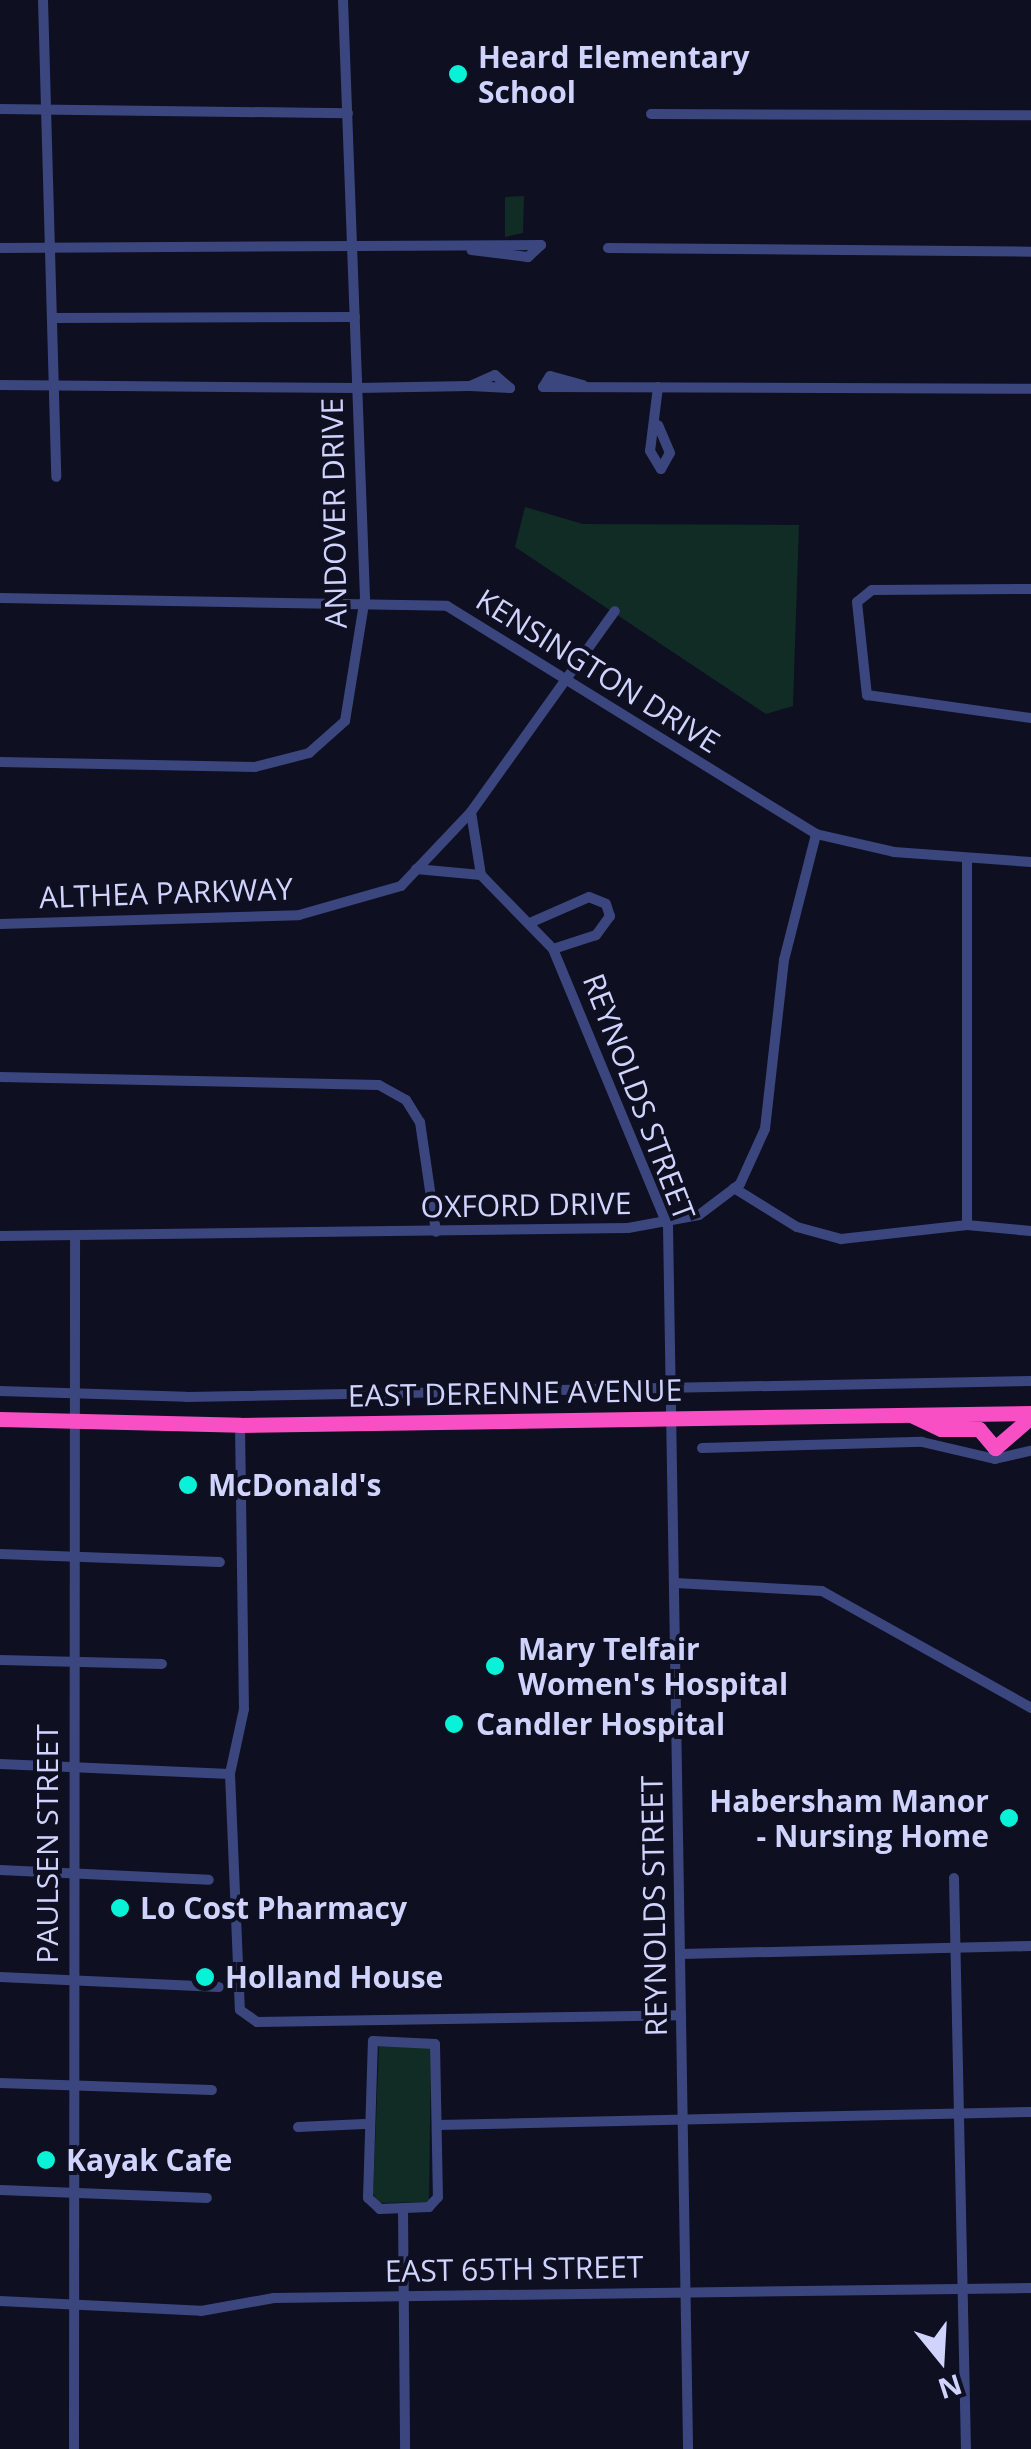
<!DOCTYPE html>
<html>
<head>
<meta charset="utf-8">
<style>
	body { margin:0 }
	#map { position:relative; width:1031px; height:2449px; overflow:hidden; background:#0e0f21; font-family:"Open Sans",sans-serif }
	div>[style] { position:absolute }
	.green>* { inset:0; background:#112b25 }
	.minor>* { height:10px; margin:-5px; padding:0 5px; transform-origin:5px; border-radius:5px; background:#3b467f }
	.highway>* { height:15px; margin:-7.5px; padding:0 7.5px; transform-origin:7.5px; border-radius:7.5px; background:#f94fc5 }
	.dots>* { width:28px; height:28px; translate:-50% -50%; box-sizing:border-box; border:5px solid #0e0f21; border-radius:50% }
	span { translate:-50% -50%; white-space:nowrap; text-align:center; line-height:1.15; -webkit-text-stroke:8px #0e0f21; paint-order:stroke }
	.poi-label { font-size:30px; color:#d0d4fd; font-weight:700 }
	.left { translate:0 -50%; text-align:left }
	.right { translate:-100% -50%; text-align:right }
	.street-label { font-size:30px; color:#d0d4fd }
	.north { position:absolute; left:891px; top:2309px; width:100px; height:100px; -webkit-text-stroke:8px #0e0f21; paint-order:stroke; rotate:162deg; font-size:28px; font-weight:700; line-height:40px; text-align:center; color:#d0d4fd }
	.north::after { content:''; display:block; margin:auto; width:35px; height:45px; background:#d0d4fd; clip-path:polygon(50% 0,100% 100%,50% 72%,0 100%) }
</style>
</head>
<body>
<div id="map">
	<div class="green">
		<div style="clip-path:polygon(524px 196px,523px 233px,505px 237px,505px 197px)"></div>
		<div style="clip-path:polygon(525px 507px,583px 524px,799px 525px,793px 706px,766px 714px,515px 547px)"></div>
		<div style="clip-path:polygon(379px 2046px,431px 2048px,429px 2202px,379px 2203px,373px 2194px)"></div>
	</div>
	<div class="minor">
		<div style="left:43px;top:0;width:477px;rotate:88.4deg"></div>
		<div style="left:0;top:109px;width:348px;rotate:0.7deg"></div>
		<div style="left:651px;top:114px;width:380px;rotate:0.2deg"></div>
		<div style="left:0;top:248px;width:541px;rotate:-0.32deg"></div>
		<div style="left:541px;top:245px;width:18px;rotate:137deg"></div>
		<div style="left:528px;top:257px;width:57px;rotate:-173deg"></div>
		<div style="left:608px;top:248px;width:423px;rotate:0.5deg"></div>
		<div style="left:52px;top:318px;width:303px;rotate:-0.2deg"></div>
		<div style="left:0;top:385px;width:357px;rotate:0.5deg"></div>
		<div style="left:357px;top:388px;width:113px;rotate:-1deg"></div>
		<div style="left:470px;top:386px;width:27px;rotate:-24deg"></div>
		<div style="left:495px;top:375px;width:20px;rotate:41deg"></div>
		<div style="left:510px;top:388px;width:40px;rotate:-177.1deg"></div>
		<div style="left:583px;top:385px;width:34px;rotate:-165deg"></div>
		<div style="left:550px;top:376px;width:13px;rotate:122deg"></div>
		<div style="left:543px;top:387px;width:488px;rotate:0.2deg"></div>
		<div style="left:658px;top:387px;width:64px;rotate:97.1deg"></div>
		<div style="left:650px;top:451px;width:21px;rotate:59deg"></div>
		<div style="left:661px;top:469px;width:18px;rotate:-61deg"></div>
		<div style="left:670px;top:453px;width:30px;rotate:-113deg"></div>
		<div style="left:1031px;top:589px;width:159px;rotate:179.6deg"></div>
		<div style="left:872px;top:590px;width:19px;rotate:141deg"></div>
		<div style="left:857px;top:602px;width:94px;rotate:83.9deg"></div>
		<div style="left:867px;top:695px;width:166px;rotate:8deg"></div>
		<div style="left:0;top:598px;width:447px;rotate:1deg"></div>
		<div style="left:447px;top:606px;width:434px;rotate:31.7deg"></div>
		<div style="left:816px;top:834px;width:80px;rotate:13deg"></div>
		<div style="left:894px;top:852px;width:137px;rotate:4.2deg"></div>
		<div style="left:0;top:762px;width:255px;rotate:1.1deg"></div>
		<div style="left:255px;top:767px;width:56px;rotate:-14.5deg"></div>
		<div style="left:309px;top:753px;width:48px;rotate:-41.6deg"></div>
		<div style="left:345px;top:721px;width:125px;rotate:-80.8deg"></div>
		<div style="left:365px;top:598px;width:598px;rotate:-92.11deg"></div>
		<div style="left:471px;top:812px;width:64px;rotate:81deg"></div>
		<div style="left:416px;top:869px;width:65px;rotate:5.3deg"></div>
		<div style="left:481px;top:875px;width:103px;rotate:45.8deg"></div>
		<div style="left:553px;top:949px;width:300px;rotate:67.5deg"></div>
		<div style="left:668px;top:1226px;width:1223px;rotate:89.06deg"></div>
		<div style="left:532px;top:922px;width:62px;rotate:-23.7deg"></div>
		<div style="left:589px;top:897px;width:18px;rotate:22deg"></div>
		<div style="left:606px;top:904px;width:13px;rotate:72deg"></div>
		<div style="left:610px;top:916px;width:24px;rotate:126deg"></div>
		<div style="left:596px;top:935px;width:45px;rotate:162deg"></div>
		<div style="left:0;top:924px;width:299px;rotate:-1.7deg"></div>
		<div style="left:299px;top:915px;width:106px;rotate:-15.9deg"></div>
		<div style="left:401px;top:886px;width:102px;rotate:-46.6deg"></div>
		<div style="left:471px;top:812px;width:247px;rotate:-54.4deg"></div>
		<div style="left:0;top:1077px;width:379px;rotate:1.2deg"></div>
		<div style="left:379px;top:1085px;width:31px;rotate:29deg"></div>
		<div style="left:406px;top:1100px;width:26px;rotate:58deg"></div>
		<div style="left:420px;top:1122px;width:111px;rotate:81.7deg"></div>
		<div style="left:734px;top:1188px;width:74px;rotate:31.8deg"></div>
		<div style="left:797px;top:1227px;width:46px;rotate:15.3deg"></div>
		<div style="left:841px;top:1239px;width:127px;rotate:-6.3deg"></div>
		<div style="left:967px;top:1225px;width:64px;rotate:5.4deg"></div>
		<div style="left:967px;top:1225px;width:366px;rotate:-90deg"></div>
		<div style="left:0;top:1236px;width:628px;rotate:-0.73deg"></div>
		<div style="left:628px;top:1228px;width:72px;rotate:-10.4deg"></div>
		<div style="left:699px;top:1215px;width:51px;rotate:-37.1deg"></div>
		<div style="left:740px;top:1184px;width:60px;rotate:-65.6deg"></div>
		<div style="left:765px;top:1129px;width:170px;rotate:-83.6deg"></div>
		<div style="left:784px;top:960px;width:130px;rotate:-75.7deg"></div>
		<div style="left:0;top:1391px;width:186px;rotate:1.8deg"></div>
		<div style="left:186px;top:1397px;width:845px;rotate:-1.08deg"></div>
		<div style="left:240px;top:1425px;width:284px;rotate:89.2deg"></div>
		<div style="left:244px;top:1709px;width:66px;rotate:102.2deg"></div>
		<div style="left:230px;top:1774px;width:236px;rotate:87.6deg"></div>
		<div style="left:240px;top:2010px;width:21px;rotate:35deg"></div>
		<div style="left:257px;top:2022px;width:424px;rotate:-0.9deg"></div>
		<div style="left:702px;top:1448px;width:220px;rotate:-1.6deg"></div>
		<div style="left:922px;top:1442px;width:75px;rotate:13.1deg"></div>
		<div style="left:995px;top:1459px;width:37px;rotate:-13deg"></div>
		<div style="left:0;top:1554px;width:220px;rotate:2.1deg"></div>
		<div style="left:675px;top:1583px;width:147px;rotate:3.1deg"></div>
		<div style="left:822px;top:1591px;width:240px;rotate:29.2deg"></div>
		<div style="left:0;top:1660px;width:162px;rotate:1.4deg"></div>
		<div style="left:0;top:1764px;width:230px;rotate:2.5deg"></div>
		<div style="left:0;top:1870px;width:209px;rotate:2.7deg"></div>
		<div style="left:954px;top:1878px;width:571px;rotate:88.8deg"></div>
		<div style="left:680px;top:1954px;width:351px;rotate:-1.3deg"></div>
		<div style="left:0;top:1977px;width:219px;rotate:2.6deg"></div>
		<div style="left:373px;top:2041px;width:62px;rotate:2.8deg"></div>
		<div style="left:435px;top:2044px;width:153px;rotate:88.9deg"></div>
		<div style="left:438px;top:2197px;width:13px;rotate:132deg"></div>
		<div style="left:429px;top:2207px;width:49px;rotate:177.7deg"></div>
		<div style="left:380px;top:2209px;width:16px;rotate:-137deg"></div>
		<div style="left:368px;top:2198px;width:157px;rotate:-88.2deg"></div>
		<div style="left:0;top:2083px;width:212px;rotate:1.9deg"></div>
		<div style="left:438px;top:2125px;width:593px;rotate:-1.26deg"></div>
		<div style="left:298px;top:2127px;width:66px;rotate:-2.6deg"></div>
		<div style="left:0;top:2190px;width:207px;rotate:2.2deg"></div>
		<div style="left:403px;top:2210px;width:239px;rotate:89.5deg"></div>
		<div style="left:0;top:2301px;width:201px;rotate:2.8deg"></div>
		<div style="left:201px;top:2311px;width:74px;rotate:-10.1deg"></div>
		<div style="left:274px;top:2298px;width:757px;rotate:-0.76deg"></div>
		<div style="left:74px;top:2449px;width:1210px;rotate:-89.95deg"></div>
	</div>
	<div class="highway">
		<div style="left:913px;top:1416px;width:31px;rotate:25deg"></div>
		<div style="left:941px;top:1429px;width:38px"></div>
		<div style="left:979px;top:1429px;width:25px;rotate:50deg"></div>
		<div style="left:995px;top:1448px;width:48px;rotate:-40.7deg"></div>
		<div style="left:0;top:1419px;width:240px;rotate:1.4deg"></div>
		<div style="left:240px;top:1425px;width:791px;rotate:-0.87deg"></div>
	</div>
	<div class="dots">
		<div style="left:458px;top:74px;background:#08f2d7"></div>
		<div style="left:188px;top:1485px;background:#08f2d7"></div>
		<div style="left:495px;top:1666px;background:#08f2d7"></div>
		<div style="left:454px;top:1724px;background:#08f2d7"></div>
		<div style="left:1009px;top:1818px;background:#08f2d7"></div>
		<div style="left:120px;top:1908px;background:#08f2d7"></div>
		<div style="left:205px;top:1977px;background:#08f2d7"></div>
		<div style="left:46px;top:2160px;background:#08f2d7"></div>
	</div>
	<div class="poi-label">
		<span class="left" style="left:478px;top:74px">Heard Elementary<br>School</span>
		<span class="left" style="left:208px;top:1485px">McDonald's</span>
		<span class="left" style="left:518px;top:1666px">Mary Telfair<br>Women's Hospital</span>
		<span class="left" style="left:476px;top:1724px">Candler Hospital</span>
		<span class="right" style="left:989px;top:1818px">Habersham Manor<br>- Nursing Home</span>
		<span class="left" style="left:140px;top:1908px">Lo Cost Pharmacy</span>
		<span class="left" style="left:225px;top:1977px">Holland House</span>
		<span class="left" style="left:66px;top:2160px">Kayak Cafe</span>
	</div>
	<div class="street-label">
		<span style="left:334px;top:513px;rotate:-91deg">ANDOVER DRIVE</span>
		<span style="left:598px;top:671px;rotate:32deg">KENSINGTON DRIVE</span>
		<span style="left:166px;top:893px;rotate:-2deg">ALTHEA PARKWAY</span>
		<span style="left:639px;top:1097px;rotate:69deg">REYNOLDS STREET</span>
		<span style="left:526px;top:1205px;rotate:-1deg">OXFORD DRIVE</span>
		<span style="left:515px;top:1393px;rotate:-1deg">EAST DERENNE AVENUE</span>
		<span style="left:47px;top:1844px;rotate:-90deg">PAULSEN STREET</span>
		<span style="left:654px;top:1906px;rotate:-91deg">REYNOLDS STREET</span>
		<span style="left:514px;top:2269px;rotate:-1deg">EAST 65TH STREET</span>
	</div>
	<div class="north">N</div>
</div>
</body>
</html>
